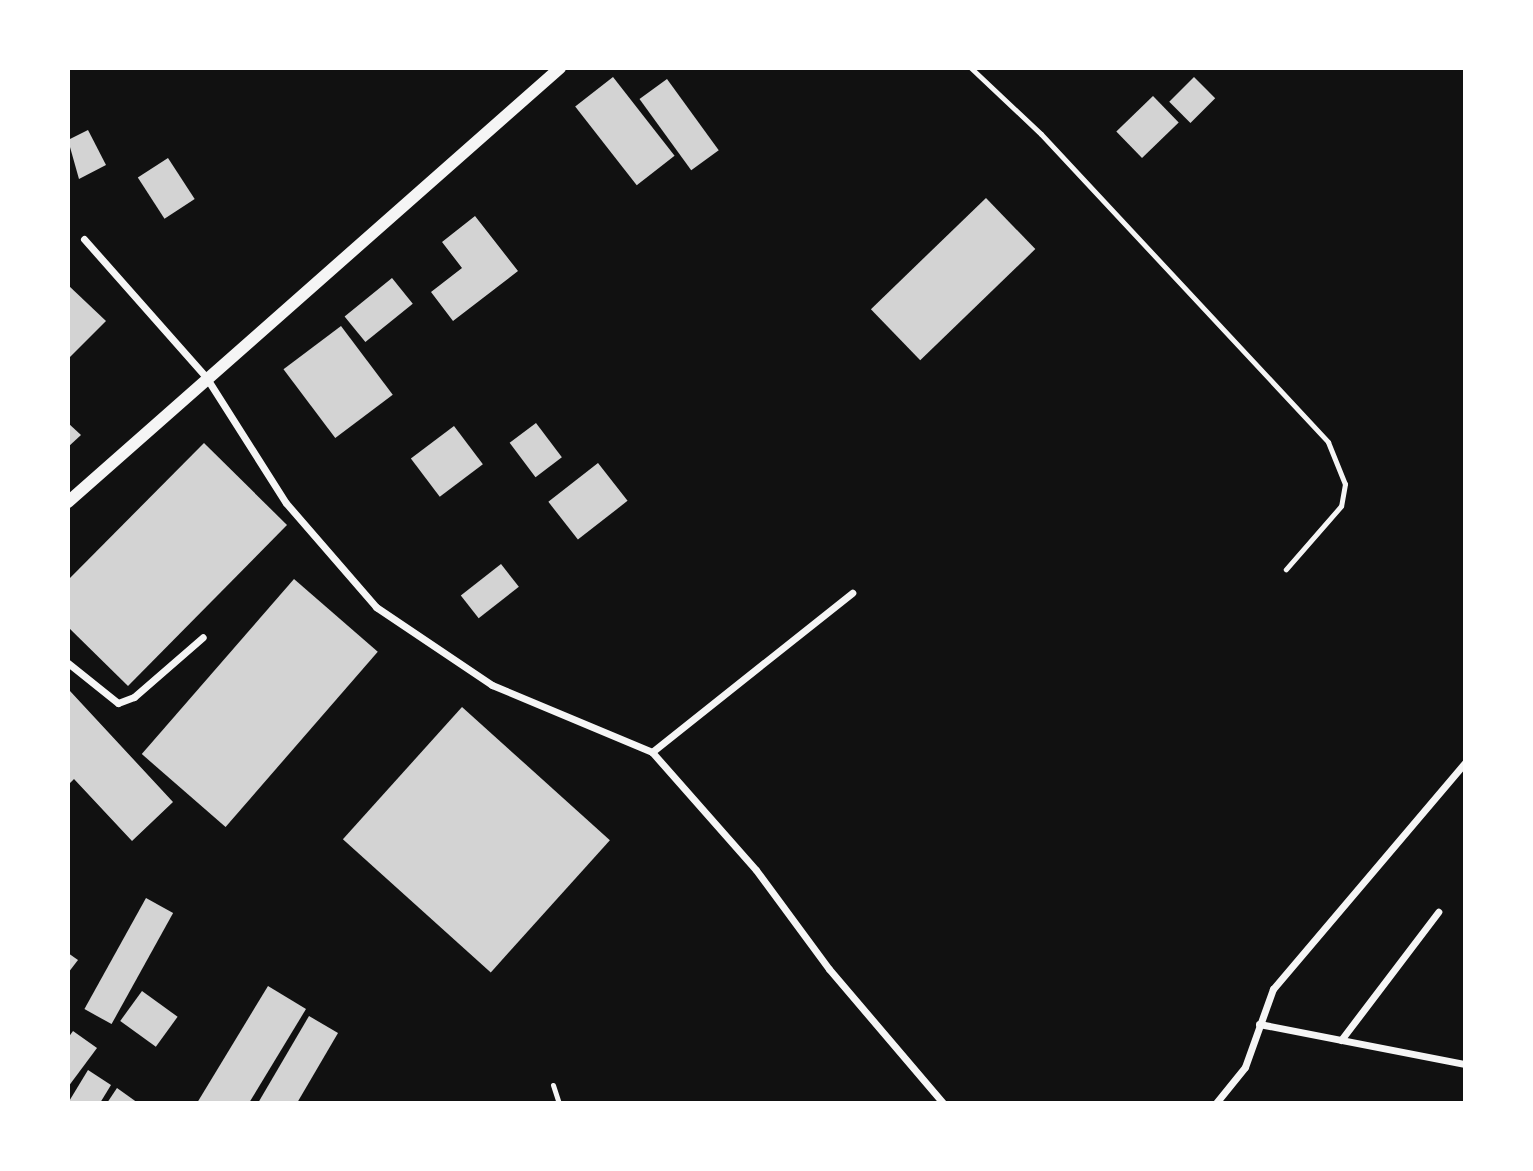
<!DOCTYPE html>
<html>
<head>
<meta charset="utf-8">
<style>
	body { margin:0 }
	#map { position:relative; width:1533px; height:1171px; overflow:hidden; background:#111; font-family:Commissioner,sans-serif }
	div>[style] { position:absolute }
	.building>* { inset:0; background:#d3d3d3; transform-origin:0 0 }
	.service>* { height:5px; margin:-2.5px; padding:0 2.5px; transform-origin:2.5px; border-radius:2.5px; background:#f5f5f5 }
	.minor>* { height:7px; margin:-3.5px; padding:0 3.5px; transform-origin:3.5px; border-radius:3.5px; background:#f5f5f5 }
	.tertiary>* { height:12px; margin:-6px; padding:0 6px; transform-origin:6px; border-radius:6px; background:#f5f5f5 }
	span { translate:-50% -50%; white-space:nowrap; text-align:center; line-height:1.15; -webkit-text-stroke:7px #fff; paint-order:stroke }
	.frame { position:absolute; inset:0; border:70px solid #fff; pointer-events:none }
</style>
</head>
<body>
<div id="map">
	<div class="building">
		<div style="left:613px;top:77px;width:100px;height:48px;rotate:52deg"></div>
		<div style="left:1194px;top:77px;width:30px;height:35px;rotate:45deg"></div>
		<div style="left:667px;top:79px;width:88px;height:34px;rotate:54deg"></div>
		<div style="left:1153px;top:96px;width:37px;height:51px;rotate:46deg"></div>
		<div style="clip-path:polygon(88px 130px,106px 165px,79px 179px,68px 140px)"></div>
		<div style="left:168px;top:158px;width:49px;height:36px;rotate:57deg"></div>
		<div style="left:986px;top:198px;width:71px;height:160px;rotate:46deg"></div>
		<div style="clip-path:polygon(475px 216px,518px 271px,453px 321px,431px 292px,462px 268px,442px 242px)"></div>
		<div style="left:392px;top:278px;width:33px;height:61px;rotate:51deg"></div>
		<div style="clip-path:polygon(68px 285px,106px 321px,68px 359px)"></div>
		<div style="left:341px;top:326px;width:86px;height:72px;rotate:53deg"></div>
		<div style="clip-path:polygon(68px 423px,81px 435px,68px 447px)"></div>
		<div style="left:536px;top:423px;width:43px;height:33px;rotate:53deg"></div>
		<div style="left:454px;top:426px;width:48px;height:54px;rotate:53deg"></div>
		<div style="clip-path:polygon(204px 443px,287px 525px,128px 686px,68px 627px,68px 580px)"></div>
		<div style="left:598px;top:463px;width:48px;height:63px;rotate:52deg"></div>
		<div style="left:501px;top:564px;width:29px;height:51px;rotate:52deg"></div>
		<div style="left:294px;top:579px;width:111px;height:232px;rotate:41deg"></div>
		<div style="clip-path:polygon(70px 691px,173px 802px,132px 841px,74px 779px,68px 785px)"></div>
		<div style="left:462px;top:707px;width:199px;height:178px;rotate:42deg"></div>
		<div style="left:146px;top:898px;width:31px;height:127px;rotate:29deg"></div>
		<div style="clip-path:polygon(68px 953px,78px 960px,68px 973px)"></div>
		<div style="clip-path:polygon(268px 986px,306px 1009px,249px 1103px,197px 1103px)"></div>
		<div style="left:142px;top:991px;width:44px;height:37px;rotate:36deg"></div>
		<div style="clip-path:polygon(309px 1016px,338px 1033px,297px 1103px,258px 1103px)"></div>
		<div style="clip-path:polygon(73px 1031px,97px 1048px,68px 1087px,68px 1038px)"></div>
		<div style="clip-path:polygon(88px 1070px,111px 1085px,100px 1103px,68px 1103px)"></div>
		<div style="clip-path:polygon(117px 1088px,138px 1103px,107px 1103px)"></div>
	</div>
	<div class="service">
		<div style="left:971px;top:68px;width:96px;rotate:43.3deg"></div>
		<div style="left:1041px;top:134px;width:421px;rotate:47deg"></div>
		<div style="left:1328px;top:442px;width:45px;rotate:68deg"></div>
		<div style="left:1345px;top:484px;width:22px;rotate:100deg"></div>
		<div style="left:1341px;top:506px;width:84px;rotate:131.1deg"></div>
		<div style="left:553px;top:1085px;width:19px;rotate:72deg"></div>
	</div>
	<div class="minor">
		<div style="left:84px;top:239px;width:184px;rotate:48.5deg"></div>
		<div style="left:206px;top:377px;width:149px;rotate:57.6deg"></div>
		<div style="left:286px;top:503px;width:138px;rotate:49.1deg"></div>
		<div style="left:376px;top:607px;width:140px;rotate:33.9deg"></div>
		<div style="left:492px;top:685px;width:173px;rotate:22.7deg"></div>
		<div style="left:652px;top:752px;width:157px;rotate:48.6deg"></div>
		<div style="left:756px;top:870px;width:123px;rotate:53.6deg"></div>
		<div style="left:829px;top:969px;width:176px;rotate:49.6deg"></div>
		<div style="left:68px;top:663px;width:64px;rotate:38.7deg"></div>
		<div style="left:118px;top:703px;width:17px;rotate:-21deg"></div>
		<div style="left:134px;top:697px;width:91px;rotate:-41deg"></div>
		<div style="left:652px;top:752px;width:256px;rotate:-38.5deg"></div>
		<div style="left:1259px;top:1024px;width:210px;rotate:11deg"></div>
		<div style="left:1341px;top:1040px;width:161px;rotate:-52.8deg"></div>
		<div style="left:1216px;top:1103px;width:46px;rotate:-51.1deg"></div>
		<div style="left:1245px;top:1067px;width:83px;rotate:-70.3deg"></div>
		<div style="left:1273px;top:989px;width:297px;rotate:-49.7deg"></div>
	</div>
	<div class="tertiary">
		<div style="left:68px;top:502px;width:656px;rotate:-41.42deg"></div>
	</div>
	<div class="frame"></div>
</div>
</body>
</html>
